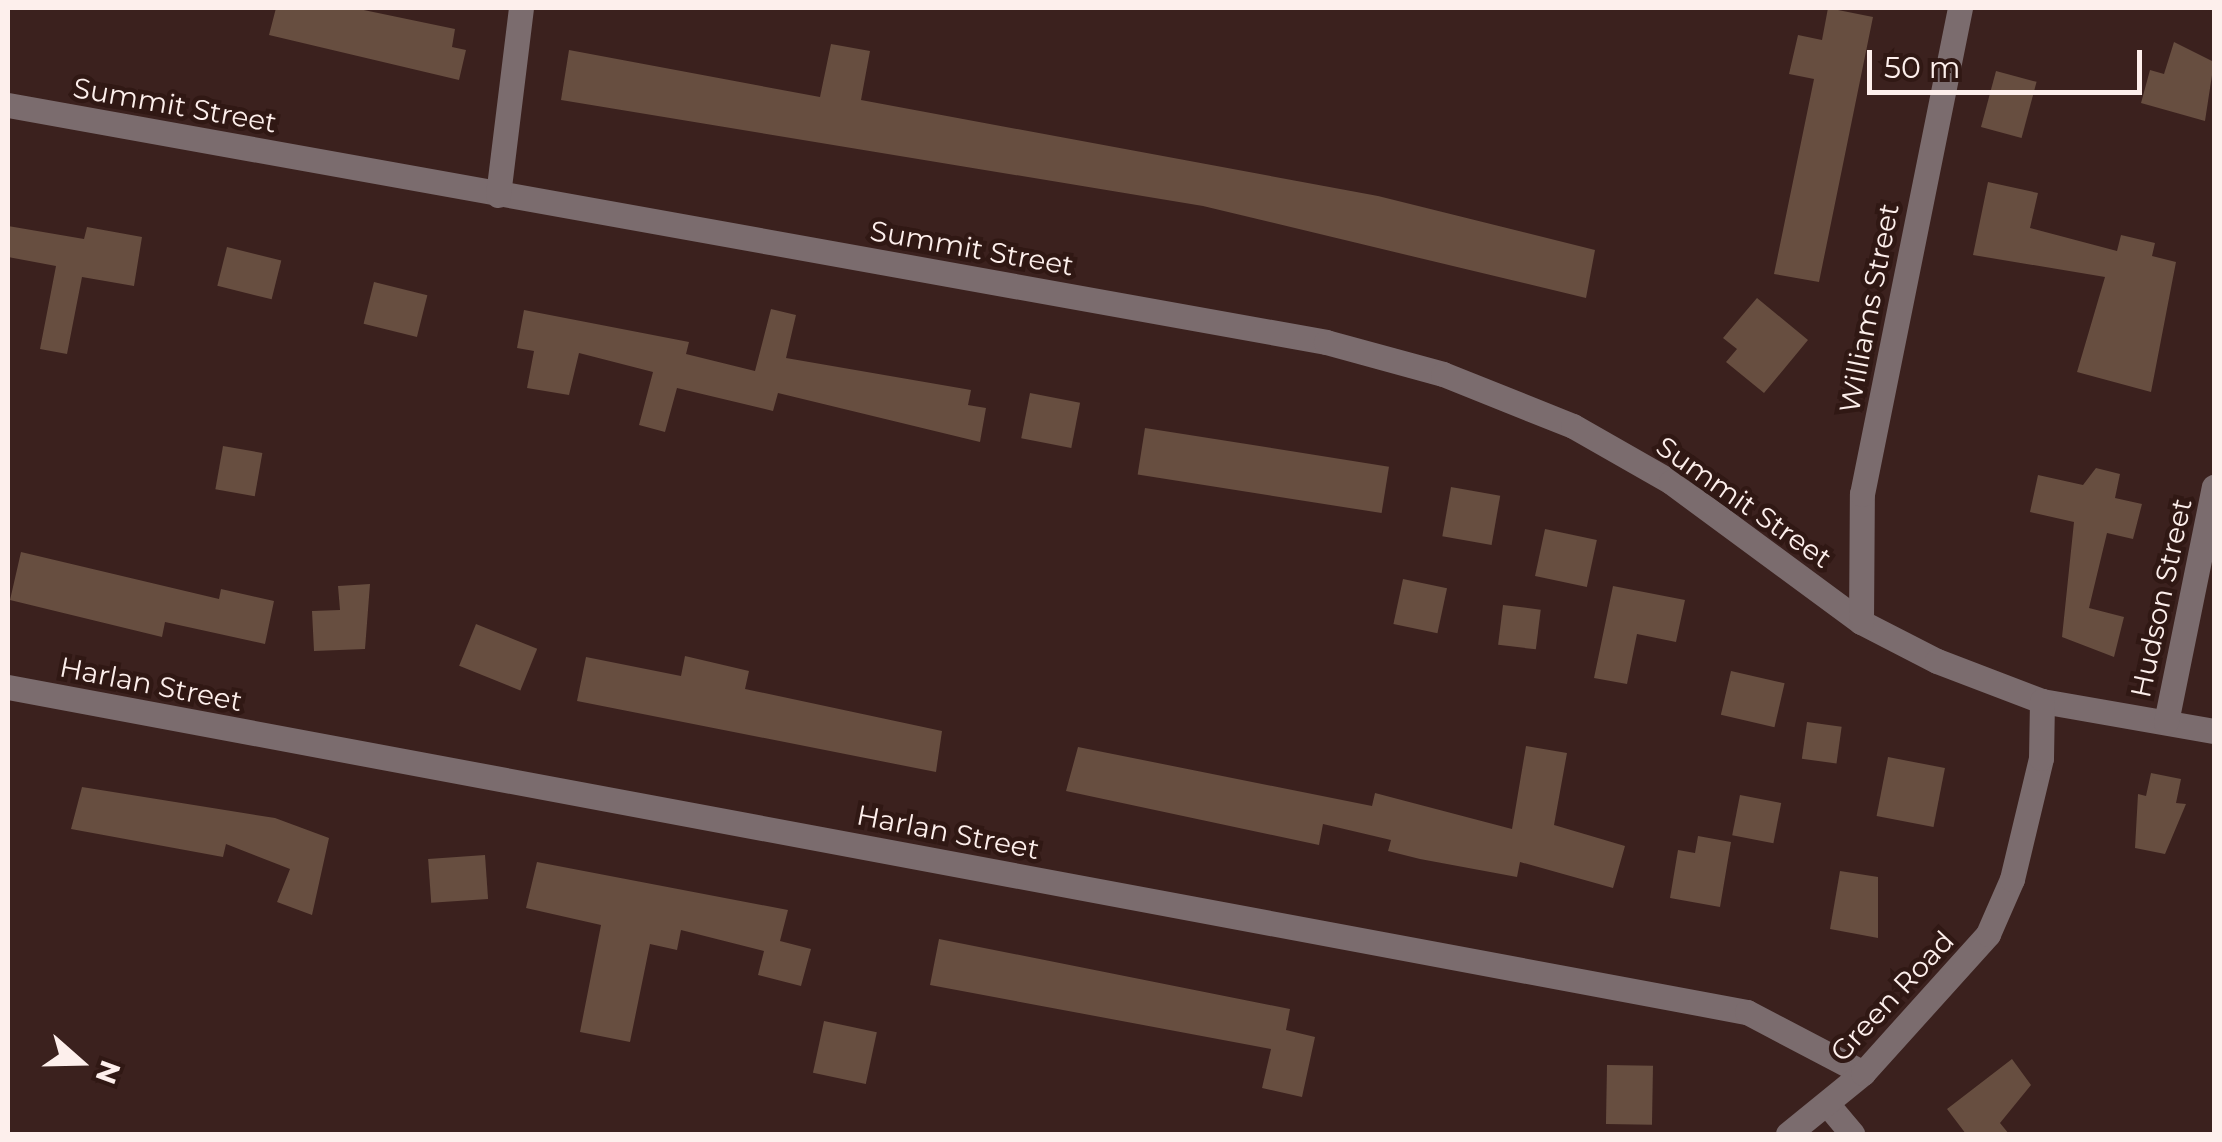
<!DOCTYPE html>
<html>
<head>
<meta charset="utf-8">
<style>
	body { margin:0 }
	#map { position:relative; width:2222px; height:1142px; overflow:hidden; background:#3b211e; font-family:Montserrat,sans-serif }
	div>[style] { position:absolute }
	.building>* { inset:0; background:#674e40; transform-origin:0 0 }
	.minor>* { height:25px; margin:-12.5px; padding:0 12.5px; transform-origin:12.5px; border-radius:12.5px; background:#7b6c6e }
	span { translate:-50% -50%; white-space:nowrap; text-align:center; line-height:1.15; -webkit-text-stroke:9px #301814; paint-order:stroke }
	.street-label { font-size:28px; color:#fdefec }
	.frame { position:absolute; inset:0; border:10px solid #fdefec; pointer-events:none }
	.north { position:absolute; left:30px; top:1012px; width:100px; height:100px; -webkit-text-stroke:8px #301814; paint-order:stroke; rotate:110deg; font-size:28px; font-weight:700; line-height:40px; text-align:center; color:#fdefec }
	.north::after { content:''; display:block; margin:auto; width:35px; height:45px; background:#fdefec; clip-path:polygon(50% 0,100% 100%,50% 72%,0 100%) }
	.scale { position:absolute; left:1867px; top:50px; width:275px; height:45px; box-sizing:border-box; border:5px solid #fdefec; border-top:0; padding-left:12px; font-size:30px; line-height:35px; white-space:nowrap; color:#fdefec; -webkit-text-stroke:8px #301814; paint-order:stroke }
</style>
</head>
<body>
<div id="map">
	<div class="building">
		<div style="clip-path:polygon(276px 8px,354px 8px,455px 29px,452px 47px,466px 50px,459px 80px,269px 35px)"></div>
		<div style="clip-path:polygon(1828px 8px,1873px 17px,1819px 282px,1774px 274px,1814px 79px,1789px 74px,1798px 35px,1822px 40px)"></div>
		<div style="clip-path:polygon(2174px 42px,2214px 62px,2205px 121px,2141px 103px,2150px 70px,2164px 74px)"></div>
		<div style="clip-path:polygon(831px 44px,870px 51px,861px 100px,1378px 196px,1595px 250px,1586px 298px,1203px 206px,561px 100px,569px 50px,820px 97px)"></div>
		<div style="left:1996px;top:71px;width:42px;height:58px;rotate:15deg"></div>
		<div style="clip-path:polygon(1988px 182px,2038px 193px,2030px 228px,2117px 251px,2121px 235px,2155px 243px,2152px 256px,2176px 262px,2151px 392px,2077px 372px,2105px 277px,1973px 255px)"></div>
		<div style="clip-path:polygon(8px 226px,84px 239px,87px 227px,142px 237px,134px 286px,82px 277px,67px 354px,40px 349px,56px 266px,8px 257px)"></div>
		<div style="left:227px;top:247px;width:56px;height:40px;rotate:14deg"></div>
		<div style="left:374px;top:282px;width:55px;height:43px;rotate:14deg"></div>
		<div style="clip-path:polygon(1757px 298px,1808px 340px,1764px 393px,1726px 362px,1737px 349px,1723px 338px)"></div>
		<div style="clip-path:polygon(771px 309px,796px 315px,786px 358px,971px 390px,968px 405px,986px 408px,980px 442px,778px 393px,773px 411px,677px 388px,665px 432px,639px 425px,653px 372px,579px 353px,569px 395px,527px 388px,534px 351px,517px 348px,524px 310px,689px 342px,686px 354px,755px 371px)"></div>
		<div style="left:1030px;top:393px;width:51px;height:46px;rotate:11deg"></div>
		<div style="left:1145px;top:428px;width:247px;height:47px;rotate:9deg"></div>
		<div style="left:223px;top:446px;width:40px;height:44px;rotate:10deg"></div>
		<div style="clip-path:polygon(2096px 468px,2120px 474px,2115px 498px,2142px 504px,2133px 539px,2107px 533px,2089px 608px,2124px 617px,2114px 657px,2062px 637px,2074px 522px,2030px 512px,2038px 475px,2083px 485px)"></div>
		<div style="left:1451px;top:487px;width:50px;height:50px;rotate:10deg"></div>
		<div style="left:1545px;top:529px;width:53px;height:48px;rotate:12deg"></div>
		<div style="clip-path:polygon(21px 552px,219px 599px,221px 589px,274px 601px,265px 644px,165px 622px,162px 637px,10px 600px)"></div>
		<div style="left:1403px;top:579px;width:45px;height:46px;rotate:12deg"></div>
		<div style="clip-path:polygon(370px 584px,365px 649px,314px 651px,312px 611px,340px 610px,338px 586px)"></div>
		<div style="clip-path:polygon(1613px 586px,1685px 600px,1676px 642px,1637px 634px,1627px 684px,1594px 678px)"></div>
		<div style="left:1503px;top:605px;width:38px;height:40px;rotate:7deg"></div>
		<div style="left:476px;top:624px;width:66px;height:45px;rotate:22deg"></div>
		<div style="clip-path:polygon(685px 656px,749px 671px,745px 689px,942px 731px,936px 772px,577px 701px,586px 657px,681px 676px)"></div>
		<div style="left:1731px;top:671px;width:55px;height:45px;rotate:13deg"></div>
		<div style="left:1807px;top:722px;width:35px;height:37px;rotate:8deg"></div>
		<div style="clip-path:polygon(1526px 746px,1567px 753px,1554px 825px,1625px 846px,1613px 888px,1520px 862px,1517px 877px,1420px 859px,1388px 851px,1391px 840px,1323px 824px,1319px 845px,1066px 791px,1078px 747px,1372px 806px,1375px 793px,1512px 829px)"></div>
		<div style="left:1888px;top:757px;width:58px;height:60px;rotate:11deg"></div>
		<div style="clip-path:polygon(2151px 773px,2181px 779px,2176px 803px,2186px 804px,2165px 854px,2135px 848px,2138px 794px,2146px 796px)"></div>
		<div style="clip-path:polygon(82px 787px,275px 818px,329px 838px,312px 915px,277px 902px,290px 869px,226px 844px,223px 857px,71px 829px)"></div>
		<div style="left:1740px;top:795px;width:42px;height:41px;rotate:11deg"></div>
		<div style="clip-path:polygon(1698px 836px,1731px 842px,1720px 907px,1670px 898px,1678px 850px,1695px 853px)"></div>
		<div style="left:485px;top:855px;width:44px;height:57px;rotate:86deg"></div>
		<div style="clip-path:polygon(537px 862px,788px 910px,780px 941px,811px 949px,801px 986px,758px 975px,764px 951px,681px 930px,677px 950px,650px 944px,630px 1042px,580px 1032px,601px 925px,526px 908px)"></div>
		<div style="clip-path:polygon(1840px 871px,1878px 877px,1878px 938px,1830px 929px)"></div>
		<div style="clip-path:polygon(939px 939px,1290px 1009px,1286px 1030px,1315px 1037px,1302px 1097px,1262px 1088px,1271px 1049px,930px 985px)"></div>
		<div style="left:824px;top:1021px;width:54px;height:53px;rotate:12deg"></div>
		<div style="clip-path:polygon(2012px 1059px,2031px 1085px,2000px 1123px,2009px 1134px,1966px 1134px,1947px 1109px)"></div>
		<div style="left:1607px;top:1065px;width:46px;height:59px;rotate:1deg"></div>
	</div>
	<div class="minor">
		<div style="left:8px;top:105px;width:1339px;rotate:10.19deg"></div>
		<div style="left:1326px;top:342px;width:121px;rotate:15.3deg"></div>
		<div style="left:1443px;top:374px;width:140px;rotate:21.8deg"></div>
		<div style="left:1573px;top:426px;width:113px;rotate:29.7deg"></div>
		<div style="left:1671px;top:482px;width:236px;rotate:36.4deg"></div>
		<div style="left:1861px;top:622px;width:85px;rotate:27.2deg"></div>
		<div style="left:1937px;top:661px;width:112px;rotate:20.9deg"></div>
		<div style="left:2042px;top:701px;width:175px;rotate:9.9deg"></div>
		<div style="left:498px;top:195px;width:188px;rotate:-83deg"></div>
		<div style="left:1861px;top:622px;width:128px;rotate:-89.6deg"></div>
		<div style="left:1862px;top:494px;width:496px;rotate:-78.6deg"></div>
		<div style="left:8px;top:687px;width:1769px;rotate:10.59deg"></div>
		<div style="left:1747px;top:1012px;width:131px;rotate:27.7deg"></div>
		<div style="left:2166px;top:722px;width:240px;rotate:-78.5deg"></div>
		<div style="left:1828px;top:1105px;width:38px;rotate:50deg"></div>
		<div style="left:1788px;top:1134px;width:97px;rotate:-39.1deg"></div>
		<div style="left:1863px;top:1073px;width:187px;rotate:-48deg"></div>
		<div style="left:1988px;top:934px;width:60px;rotate:-66.4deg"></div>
		<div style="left:2012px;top:879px;width:124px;rotate:-76.5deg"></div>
		<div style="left:2041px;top:758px;width:57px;rotate:-89deg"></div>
	</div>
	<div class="street-label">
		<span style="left:175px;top:105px;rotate:10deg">Summit Street</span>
		<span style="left:972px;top:248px;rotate:10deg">Summit Street</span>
		<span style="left:1869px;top:308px;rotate:-79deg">Williams Street</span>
		<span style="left:1744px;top:502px;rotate:35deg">Summit Street</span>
		<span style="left:2161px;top:598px;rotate:-78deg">Hudson Street</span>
		<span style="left:151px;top:684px;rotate:11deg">Harlan Street</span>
		<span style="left:948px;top:832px;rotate:11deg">Harlan Street</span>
		<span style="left:1892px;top:996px;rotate:-47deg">Green Road</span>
	</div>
	<div class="frame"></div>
	<div class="north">N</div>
	<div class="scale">50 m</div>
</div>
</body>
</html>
